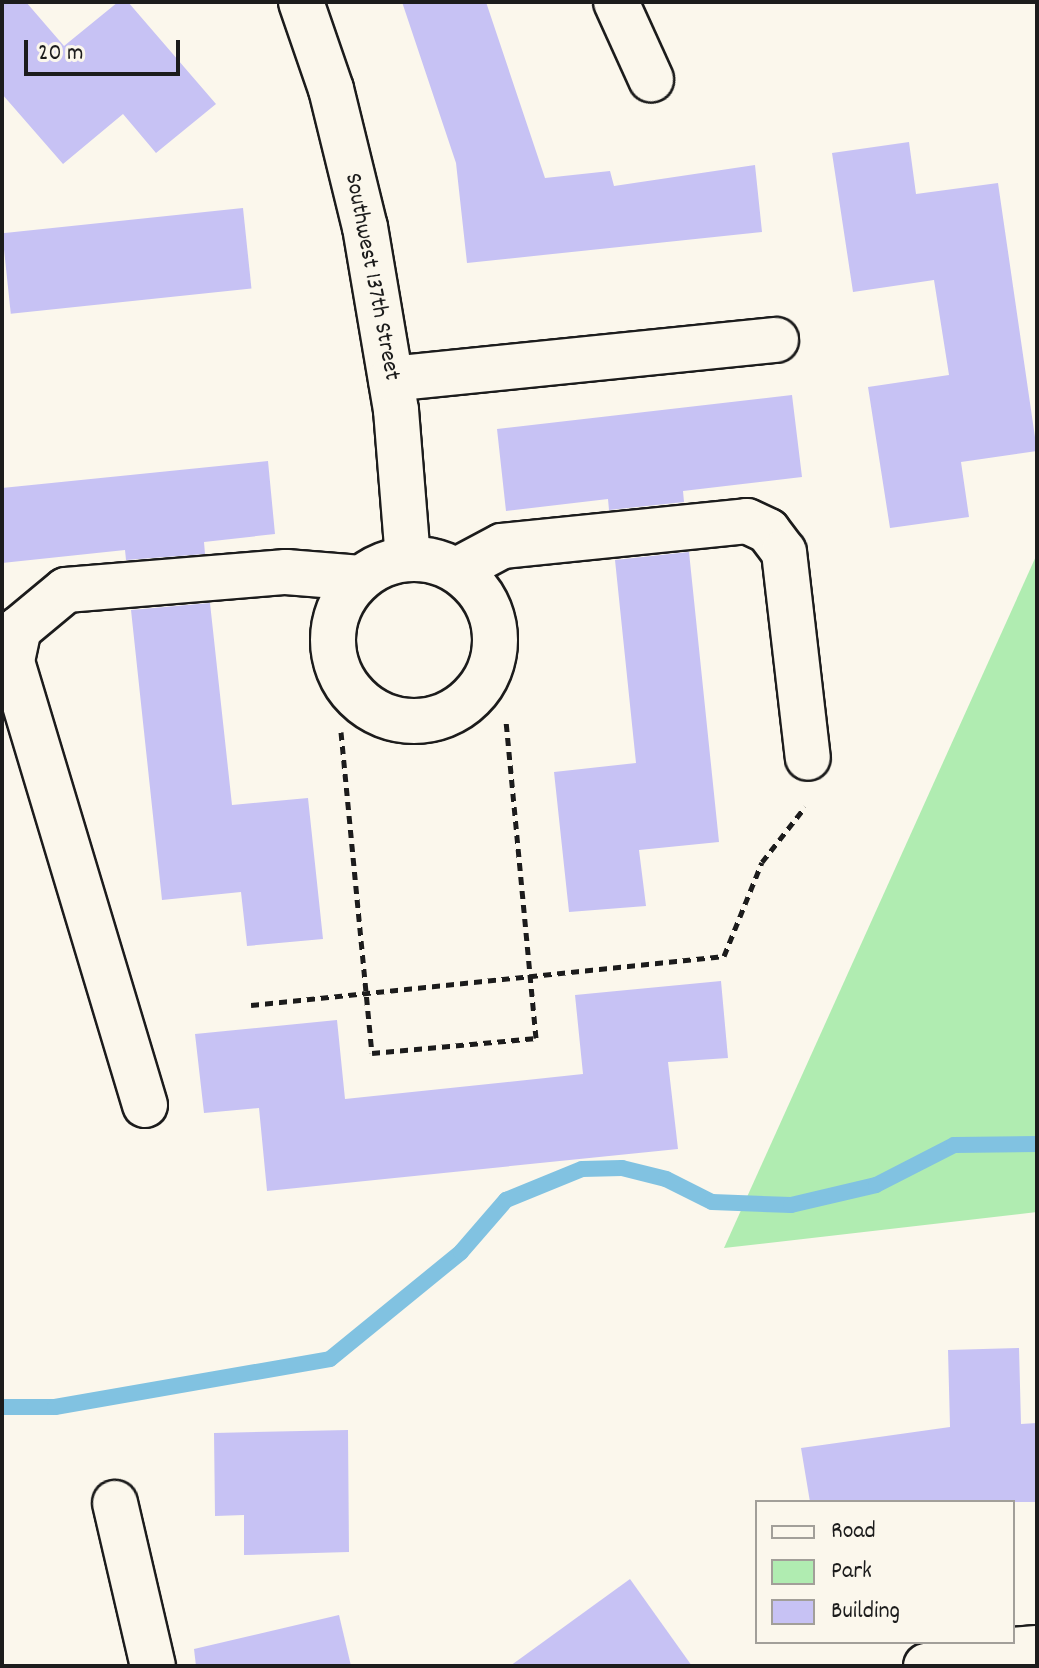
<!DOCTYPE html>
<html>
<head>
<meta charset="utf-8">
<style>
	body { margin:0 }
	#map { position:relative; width:1039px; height:1668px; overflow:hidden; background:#fbf7ec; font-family:Dekko,sans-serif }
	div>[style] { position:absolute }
	.green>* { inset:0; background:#b0ecb1 }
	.stream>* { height:16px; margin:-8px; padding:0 8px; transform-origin:8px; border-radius:8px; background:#81c2e1 }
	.building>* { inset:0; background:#c7c2f4; transform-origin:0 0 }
	.path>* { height:5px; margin-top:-2.5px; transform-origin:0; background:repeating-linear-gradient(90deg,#1c1c1c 0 8px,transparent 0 14px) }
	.roads { filter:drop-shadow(2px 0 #1c1c1c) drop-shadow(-2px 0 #1c1c1c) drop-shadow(0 2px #1c1c1c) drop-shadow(0 -2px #1c1c1c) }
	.minor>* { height:44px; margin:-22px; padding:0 22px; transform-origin:22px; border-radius:22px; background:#fbf7ec }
	.minor>.ring { margin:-22px; padding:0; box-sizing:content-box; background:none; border:44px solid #fbf7ec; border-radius:50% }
	span { translate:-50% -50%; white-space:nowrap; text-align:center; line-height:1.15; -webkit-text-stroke:7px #fbf7ec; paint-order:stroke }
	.street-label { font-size:24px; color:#1c1c1c }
	.frame { position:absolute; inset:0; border:4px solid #1c1c1c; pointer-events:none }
	.legend { position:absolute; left:755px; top:1500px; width:260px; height:144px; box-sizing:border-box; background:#fbf7ec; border:2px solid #a29f99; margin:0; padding:10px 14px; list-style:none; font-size:24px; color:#1c1c1c }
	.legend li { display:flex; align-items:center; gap:16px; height:40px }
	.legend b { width:40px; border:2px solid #a29f99 }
	.scale { position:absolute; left:24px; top:40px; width:156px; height:36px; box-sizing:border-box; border:4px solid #1c1c1c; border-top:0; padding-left:10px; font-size:24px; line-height:28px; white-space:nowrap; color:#1c1c1c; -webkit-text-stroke:6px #fbf7ec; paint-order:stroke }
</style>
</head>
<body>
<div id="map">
	<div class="green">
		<div style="clip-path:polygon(1037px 554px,1037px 1212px,724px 1248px)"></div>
	</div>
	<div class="stream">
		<div style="left:2px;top:1407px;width:53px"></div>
		<div style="left:55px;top:1407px;width:279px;rotate:-9.9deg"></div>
		<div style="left:330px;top:1359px;width:169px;rotate:-39.2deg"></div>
		<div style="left:461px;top:1252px;width:69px;rotate:-49.1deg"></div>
		<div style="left:506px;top:1200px;width:82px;rotate:-22.2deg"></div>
		<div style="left:582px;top:1169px;width:40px;rotate:-1.4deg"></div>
		<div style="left:622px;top:1168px;width:45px;rotate:14deg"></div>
		<div style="left:666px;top:1179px;width:51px;rotate:26.6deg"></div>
		<div style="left:712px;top:1202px;width:79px;rotate:2.2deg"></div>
		<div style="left:791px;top:1205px;width:87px;rotate:-13.2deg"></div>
		<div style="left:876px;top:1185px;width:88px;rotate:-27.1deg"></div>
		<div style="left:954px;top:1145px;width:83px;rotate:-0.7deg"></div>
	</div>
	<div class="building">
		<div style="clip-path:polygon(2px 2px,26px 2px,64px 46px,118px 2px,128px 2px,216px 104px,156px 153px,123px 114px,63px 164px,2px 94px)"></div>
		<div style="clip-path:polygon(402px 2px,486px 2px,545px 178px,610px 171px,614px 186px,755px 165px,762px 232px,467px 263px,456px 163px)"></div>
		<div style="clip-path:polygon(909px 142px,916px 194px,998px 183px,1037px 451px,961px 462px,969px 517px,890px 528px,868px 387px,949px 375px,934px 280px,853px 292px,832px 153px)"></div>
		<div style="left:243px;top:208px;width:81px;height:242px;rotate:84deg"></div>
		<div style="clip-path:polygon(792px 395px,802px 477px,683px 491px,684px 502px,609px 510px,608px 499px,506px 511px,497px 429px)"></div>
		<div style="clip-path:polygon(268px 461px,275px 534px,204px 542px,205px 554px,126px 560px,125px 550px,2px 563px,2px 488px)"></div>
		<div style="clip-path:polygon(689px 552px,719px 842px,639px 850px,646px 906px,569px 912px,554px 772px,636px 763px,615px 560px)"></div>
		<div style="clip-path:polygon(210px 603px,232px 805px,308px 798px,323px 939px,247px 946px,241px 892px,162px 900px,131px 610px)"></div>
		<div style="clip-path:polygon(721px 981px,728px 1058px,668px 1062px,678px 1149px,267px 1191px,259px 1108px,204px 1113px,195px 1034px,337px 1020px,345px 1099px,583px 1074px,575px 995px)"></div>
		<div style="clip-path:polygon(1019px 1348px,1021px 1424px,1037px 1423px,1037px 1502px,810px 1502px,801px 1448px,950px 1427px,948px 1350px)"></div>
		<div style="clip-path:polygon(348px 1430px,349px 1552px,244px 1555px,244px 1515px,215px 1516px,214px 1433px)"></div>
		<div style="clip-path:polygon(630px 1579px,692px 1666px,510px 1666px)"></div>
		<div style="clip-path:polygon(339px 1615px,351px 1666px,196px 1666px,194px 1649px)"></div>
	</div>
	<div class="path">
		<div style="left:341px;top:732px;width:322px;rotate:84.5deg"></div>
		<div style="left:372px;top:1053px;width:165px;rotate:-5.2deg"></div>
		<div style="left:536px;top:1038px;width:317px;rotate:-95.4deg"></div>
		<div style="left:251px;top:1005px;width:476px;rotate:-5.9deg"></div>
		<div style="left:724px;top:956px;width:101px;rotate:-68deg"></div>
		<div style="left:762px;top:862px;width:70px;rotate:-52deg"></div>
	</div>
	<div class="roads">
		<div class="minor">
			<div style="left:301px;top:2px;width:92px;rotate:71deg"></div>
			<div style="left:331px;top:89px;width:142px;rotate:76.2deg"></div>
			<div style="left:365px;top:227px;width:186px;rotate:80.4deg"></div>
			<div style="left:396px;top:410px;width:149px;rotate:85.4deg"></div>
			<div style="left:616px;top:2px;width:85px;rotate:65.6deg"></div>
			<div style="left:391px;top:379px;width:387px;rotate:-5.8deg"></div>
			<div class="ring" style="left:333px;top:559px;width:118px;height:118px"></div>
			<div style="left:457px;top:570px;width:51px;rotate:-28.1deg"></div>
			<div style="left:502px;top:546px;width:246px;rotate:-5.8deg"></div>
			<div style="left:747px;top:521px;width:23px;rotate:25deg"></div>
			<div style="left:768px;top:531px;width:26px;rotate:53deg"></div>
			<div style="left:784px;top:552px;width:207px;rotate:83.4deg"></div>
			<div style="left:145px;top:1105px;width:463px;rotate:-106.7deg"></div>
			<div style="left:12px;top:661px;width:33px;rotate:-78deg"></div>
			<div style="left:19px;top:629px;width:61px;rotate:-39.7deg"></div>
			<div style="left:66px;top:590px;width:221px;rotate:-4.7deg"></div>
			<div style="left:286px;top:572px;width:75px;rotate:4.6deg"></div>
			<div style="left:115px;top:1503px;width:167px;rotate:76.9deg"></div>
			<div style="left:926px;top:1666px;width:64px;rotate:-12.7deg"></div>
			<div style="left:988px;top:1652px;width:49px;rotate:-4.7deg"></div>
		</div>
	</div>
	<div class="street-label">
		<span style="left:371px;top:277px;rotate:79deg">Southwest 137th Street</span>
	</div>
	<div class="frame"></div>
	<ul class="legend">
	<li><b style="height:10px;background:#fbf7ec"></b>Road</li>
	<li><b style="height:22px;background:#b0ecb1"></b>Park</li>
	<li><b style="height:22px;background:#c7c2f4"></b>Building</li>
	</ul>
	<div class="scale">20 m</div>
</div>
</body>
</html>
